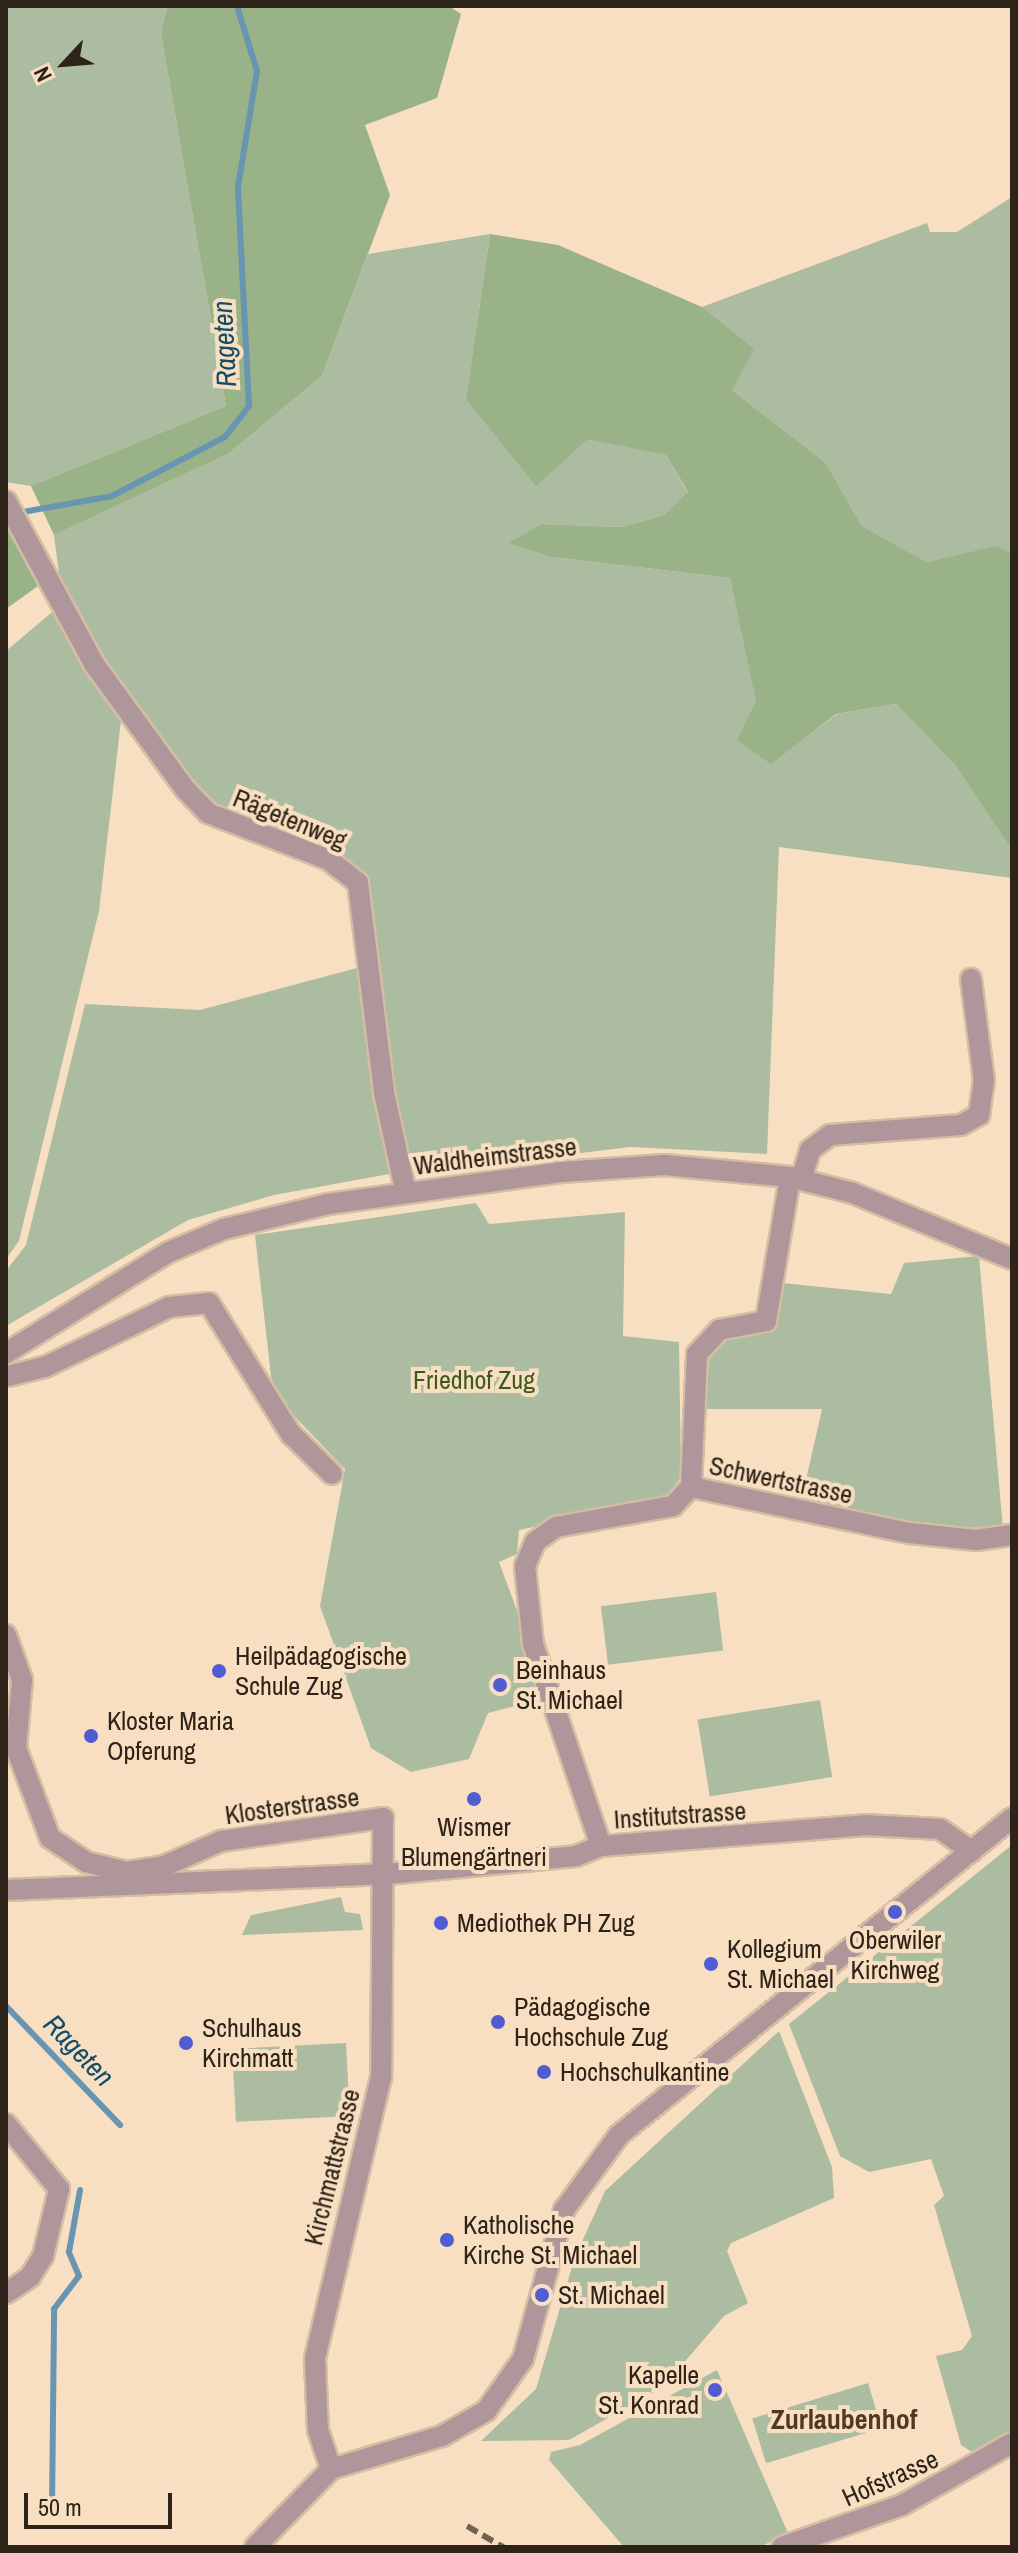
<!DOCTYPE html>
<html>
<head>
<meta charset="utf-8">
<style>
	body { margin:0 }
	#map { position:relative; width:1018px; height:2553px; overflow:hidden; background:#f9dfc1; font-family:"Archivo Narrow",sans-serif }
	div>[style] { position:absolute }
	.green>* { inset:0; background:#acbca1; transform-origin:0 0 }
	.forest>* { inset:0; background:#9ab288 }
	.stream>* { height:6px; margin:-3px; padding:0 3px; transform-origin:3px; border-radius:3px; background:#6896b2 }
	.roads { filter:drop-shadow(2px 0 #d4bda3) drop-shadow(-2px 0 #d4bda3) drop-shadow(0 2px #d4bda3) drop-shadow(0 -2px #d4bda3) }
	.minor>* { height:20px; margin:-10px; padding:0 10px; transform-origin:10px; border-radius:10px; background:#ae969b }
	.rail>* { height:6px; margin-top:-3px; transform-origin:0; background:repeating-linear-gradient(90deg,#726251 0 12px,transparent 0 18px) }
	.dots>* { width:22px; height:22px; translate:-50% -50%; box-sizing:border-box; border:4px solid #f9dfc1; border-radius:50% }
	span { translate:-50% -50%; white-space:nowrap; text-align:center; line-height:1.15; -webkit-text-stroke:8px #f9dfc1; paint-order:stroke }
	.street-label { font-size:26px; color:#2d2318 }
	.park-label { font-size:26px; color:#3c5a1d }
	.poi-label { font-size:26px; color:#2d2318 }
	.left { translate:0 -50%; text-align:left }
	.right { translate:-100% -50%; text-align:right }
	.water-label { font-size:28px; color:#134d6b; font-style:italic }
	.neighbourhood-label { font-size:28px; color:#4f3a21; font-weight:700 }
	.frame { position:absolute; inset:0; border:8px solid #2d2318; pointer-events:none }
	.north { position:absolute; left:24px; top:24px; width:80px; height:80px; -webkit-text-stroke:6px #f9dfc1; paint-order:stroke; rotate:244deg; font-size:22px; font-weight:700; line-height:32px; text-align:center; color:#2d2318 }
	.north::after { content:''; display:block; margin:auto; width:28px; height:36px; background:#2d2318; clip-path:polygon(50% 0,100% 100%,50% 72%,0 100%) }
	.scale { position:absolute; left:24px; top:2493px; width:148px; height:36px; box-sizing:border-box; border:4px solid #2d2318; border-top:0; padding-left:10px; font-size:24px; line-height:28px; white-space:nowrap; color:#2d2318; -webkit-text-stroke:6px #f9dfc1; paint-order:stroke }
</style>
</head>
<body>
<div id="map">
	<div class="green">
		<div style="clip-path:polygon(6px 6px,167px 6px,161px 34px,226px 406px,31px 486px,6px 482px)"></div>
		<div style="clip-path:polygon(1012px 197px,1012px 554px,997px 547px,927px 562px,862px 526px,826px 463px,732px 390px,702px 307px,927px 223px,930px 232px,957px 232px)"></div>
		<div style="clip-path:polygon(490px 234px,466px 400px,666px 455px,688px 493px,664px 515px,622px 527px,541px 524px,552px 557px,730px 578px,771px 763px,837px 714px,896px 704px,955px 765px,1012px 850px,1012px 878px,779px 847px,767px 1154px,630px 1147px,411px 1174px,389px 1093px,361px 880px,232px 819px,191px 787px,73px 617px,59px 574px,54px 535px,228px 454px,322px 376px,368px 254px)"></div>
		<div style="clip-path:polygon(57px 608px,122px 712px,99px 911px,19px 1241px,6px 1259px,6px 651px)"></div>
		<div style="clip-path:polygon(368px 965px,395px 1173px,274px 1195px,188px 1220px,6px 1326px,6px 1271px,26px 1245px,85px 1004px,200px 1010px)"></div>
		<div style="clip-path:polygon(476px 1203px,489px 1224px,625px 1212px,623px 1336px,679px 1342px,681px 1477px,664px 1500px,519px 1530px,517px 1554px,499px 1562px,549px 1697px,488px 1713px,469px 1759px,411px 1772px,371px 1748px,320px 1606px,345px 1469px,273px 1394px,255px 1235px)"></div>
		<div style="clip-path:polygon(979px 1256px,1003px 1529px,916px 1525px,801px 1502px,822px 1409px,705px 1409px,703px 1362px,718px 1339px,770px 1328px,778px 1320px,782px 1283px,891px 1294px,904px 1263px)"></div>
		<div style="left:716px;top:1592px;width:59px;height:116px;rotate:83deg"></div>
		<div style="left:820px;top:1700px;width:78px;height:124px;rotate:81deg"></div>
		<div style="clip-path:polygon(1012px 1845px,1012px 2434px,978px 2456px,961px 2445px,936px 2356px,962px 2350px,972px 2336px,934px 2205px,944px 2196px,931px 2159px,869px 2172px,840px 2156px,789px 2024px)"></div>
		<div style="clip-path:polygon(341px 1897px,345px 1912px,360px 1914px,363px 1930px,242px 1935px,251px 1915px)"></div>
		<div style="clip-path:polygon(779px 2031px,832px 2167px,834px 2198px,731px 2243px,727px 2251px,748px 2303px,724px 2316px,663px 2387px,569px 2440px,481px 2441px,536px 2389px,575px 2257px,605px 2191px)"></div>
		<div style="left:346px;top:2043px;width:73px;height:114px;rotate:87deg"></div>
		<div style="clip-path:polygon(717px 2370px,788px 2533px,760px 2547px,624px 2547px,549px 2460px,551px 2452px,580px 2445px)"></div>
		<div style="left:868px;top:2383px;width:47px;height:121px;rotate:73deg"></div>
	</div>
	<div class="forest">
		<div style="clip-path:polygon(167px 6px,449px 6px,461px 14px,437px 98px,365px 125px,390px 195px,322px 376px,228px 454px,54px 535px,31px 486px,226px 406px,161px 34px)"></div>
		<div style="clip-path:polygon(490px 234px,558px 245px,702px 307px,754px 349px,732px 390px,826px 463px,862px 526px,927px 562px,997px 546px,1012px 554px,1012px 850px,955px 765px,896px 704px,836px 714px,771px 764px,737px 740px,756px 701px,730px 578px,552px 557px,509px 543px,541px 524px,622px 527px,664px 515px,688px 492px,666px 455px,588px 439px,536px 486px,466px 399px)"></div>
		<div style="clip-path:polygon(6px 516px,38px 586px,6px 609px)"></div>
	</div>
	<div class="stream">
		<div style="left:17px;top:513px;width:97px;rotate:-10.1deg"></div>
		<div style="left:112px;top:496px;width:127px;rotate:-27.6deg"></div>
		<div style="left:225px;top:437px;width:39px;rotate:-52deg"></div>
		<div style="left:249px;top:406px;width:219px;rotate:-92.9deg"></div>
		<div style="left:238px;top:187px;width:118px;rotate:-80.7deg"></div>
		<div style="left:257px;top:71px;width:68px;rotate:-107.1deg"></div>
		<div style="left:6px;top:2006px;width:165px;rotate:46.2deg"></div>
		<div style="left:52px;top:2511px;width:202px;rotate:-89.4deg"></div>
		<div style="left:54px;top:2309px;width:41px;rotate:-52.9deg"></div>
		<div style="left:79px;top:2276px;width:26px;rotate:-113deg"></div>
		<div style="left:69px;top:2252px;width:63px;rotate:-79.9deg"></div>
	</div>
	<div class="roads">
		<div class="minor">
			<div style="left:6px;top:501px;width:185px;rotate:61.6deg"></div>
			<div style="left:94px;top:664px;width:156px;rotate:53.9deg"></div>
			<div style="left:186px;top:790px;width:32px;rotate:46deg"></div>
			<div style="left:208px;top:813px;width:130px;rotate:21.2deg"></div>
			<div style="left:329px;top:860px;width:37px;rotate:38deg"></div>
			<div style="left:358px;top:883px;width:212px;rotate:82.9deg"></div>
			<div style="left:384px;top:1093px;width:102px;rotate:77.6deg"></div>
			<div style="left:801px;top:1180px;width:31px;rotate:-73deg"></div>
			<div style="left:810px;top:1150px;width:25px;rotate:-37deg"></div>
			<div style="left:830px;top:1135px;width:131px;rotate:-4.4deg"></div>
			<div style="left:961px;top:1125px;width:21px;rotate:-29deg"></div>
			<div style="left:979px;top:1115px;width:34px;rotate:-82deg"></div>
			<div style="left:984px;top:1081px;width:103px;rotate:-97.3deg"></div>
			<div style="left:6px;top:1353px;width:192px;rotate:-31.8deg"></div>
			<div style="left:169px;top:1252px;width:60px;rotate:-22.7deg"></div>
			<div style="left:224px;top:1229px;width:107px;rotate:-13.5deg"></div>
			<div style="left:328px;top:1204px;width:235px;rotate:-7.8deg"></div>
			<div style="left:561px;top:1172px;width:104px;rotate:-3.9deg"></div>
			<div style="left:665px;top:1165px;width:126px;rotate:5.5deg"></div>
			<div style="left:790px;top:1177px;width:65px;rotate:14.3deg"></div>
			<div style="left:853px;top:1193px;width:172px;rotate:22.5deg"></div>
			<div style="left:8px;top:1376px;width:38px;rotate:-14deg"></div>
			<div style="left:45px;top:1367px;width:138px;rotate:-25.8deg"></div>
			<div style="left:169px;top:1307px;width:40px;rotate:-5.7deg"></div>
			<div style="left:209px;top:1303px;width:155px;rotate:58deg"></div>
			<div style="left:291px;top:1434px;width:57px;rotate:44.3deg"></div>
			<div style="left:691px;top:1487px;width:133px;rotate:-87.4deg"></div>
			<div style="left:697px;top:1354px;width:33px;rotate:-47deg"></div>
			<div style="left:719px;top:1330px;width:48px;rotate:-10.8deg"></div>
			<div style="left:766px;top:1321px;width:146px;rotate:-80.5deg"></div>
			<div style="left:6px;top:1635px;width:48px;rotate:70.4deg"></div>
			<div style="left:22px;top:1680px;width:68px;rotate:95deg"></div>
			<div style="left:16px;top:1748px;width:96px;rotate:69.3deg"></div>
			<div style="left:50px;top:1838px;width:43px;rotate:33.7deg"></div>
			<div style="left:86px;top:1862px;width:42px;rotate:13.7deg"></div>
			<div style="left:127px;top:1872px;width:37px;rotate:-9deg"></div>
			<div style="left:164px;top:1866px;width:62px;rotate:-23.7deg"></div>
			<div style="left:221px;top:1841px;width:164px;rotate:-8.1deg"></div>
			<div style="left:383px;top:1818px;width:259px;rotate:90.4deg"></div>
			<div style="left:381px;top:2077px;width:290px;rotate:103.2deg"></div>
			<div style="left:315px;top:2359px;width:71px;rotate:87.6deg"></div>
			<div style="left:318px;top:2430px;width:41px;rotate:71.6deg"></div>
			<div style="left:601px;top:1846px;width:213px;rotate:-108.6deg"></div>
			<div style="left:533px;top:1644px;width:78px;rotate:-95.9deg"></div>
			<div style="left:525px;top:1566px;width:26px;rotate:-67deg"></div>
			<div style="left:535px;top:1542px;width:26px;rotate:-36deg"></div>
			<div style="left:556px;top:1527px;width:119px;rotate:-10.2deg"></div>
			<div style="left:673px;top:1506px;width:26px;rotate:-47deg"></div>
			<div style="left:691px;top:1487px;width:224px;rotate:11.9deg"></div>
			<div style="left:910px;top:1533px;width:66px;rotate:6.1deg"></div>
			<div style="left:976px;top:1540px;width:36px;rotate:-8deg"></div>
			<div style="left:6px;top:1890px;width:381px;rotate:-2.4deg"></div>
			<div style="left:387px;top:1874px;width:190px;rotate:-5.4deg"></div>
			<div style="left:576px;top:1856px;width:27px;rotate:-22deg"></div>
			<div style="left:601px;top:1846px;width:265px;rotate:-4.5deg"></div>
			<div style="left:865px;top:1825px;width:75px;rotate:3.1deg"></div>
			<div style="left:940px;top:1829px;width:39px;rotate:35deg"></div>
			<div style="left:6px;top:2124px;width:84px;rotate:50.8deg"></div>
			<div style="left:59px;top:2189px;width:69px;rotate:103.4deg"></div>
			<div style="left:43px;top:2256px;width:25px;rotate:122deg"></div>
			<div style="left:30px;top:2277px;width:29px;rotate:146deg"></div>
			<div style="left:255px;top:2547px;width:109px;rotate:-45.7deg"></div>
			<div style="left:331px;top:2469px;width:116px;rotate:-16.6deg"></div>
			<div style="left:442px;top:2436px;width:51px;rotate:-29.6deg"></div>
			<div style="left:486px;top:2411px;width:64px;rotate:-54.6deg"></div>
			<div style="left:523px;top:2359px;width:155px;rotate:-74.6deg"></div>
			<div style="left:564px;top:2210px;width:93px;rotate:-53.7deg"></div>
			<div style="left:619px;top:2135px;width:505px;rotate:-38.89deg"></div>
			<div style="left:782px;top:2547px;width:127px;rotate:-19.3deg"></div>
			<div style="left:902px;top:2505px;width:126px;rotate:-29.4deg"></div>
		</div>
	</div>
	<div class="rail">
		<div style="left:467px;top:2526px;width:42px;rotate:30.3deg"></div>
	</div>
	<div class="dots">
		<div style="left:219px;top:1671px;background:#515cd2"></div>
		<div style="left:500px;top:1685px;background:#515cd2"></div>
		<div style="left:91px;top:1736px;background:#515cd2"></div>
		<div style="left:474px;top:1799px;background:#515cd2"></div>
		<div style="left:895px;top:1912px;background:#515cd2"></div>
		<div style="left:441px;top:1923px;background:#515cd2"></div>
		<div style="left:711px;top:1964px;background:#515cd2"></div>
		<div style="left:498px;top:2022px;background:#515cd2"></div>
		<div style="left:186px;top:2043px;background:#515cd2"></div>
		<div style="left:544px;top:2072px;background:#515cd2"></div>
		<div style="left:447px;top:2240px;background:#515cd2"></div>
		<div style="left:542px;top:2295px;background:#515cd2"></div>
		<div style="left:715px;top:2390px;background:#515cd2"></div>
	</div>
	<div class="street-label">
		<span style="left:290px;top:819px;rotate:22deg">Rägetenweg</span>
		<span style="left:495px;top:1156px;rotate:-7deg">Waldheimstrasse</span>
		<span style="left:781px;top:1480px;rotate:12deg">Schwertstrasse</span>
		<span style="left:292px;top:1806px;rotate:-8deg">Klosterstrasse</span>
		<span style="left:680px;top:1815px;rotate:-4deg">Institutstrasse</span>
		<span style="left:332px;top:2167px;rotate:-76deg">Kirchmattstrasse</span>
		<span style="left:890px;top:2478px;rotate:-24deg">Hofstrasse</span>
	</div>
	<div class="park-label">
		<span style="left:474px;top:1380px">Friedhof Zug</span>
	</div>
	<div class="poi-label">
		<span class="left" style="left:235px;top:1671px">Heilpädagogische<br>Schule Zug</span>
		<span class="left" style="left:516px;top:1685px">Beinhaus<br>St. Michael</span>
		<span class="left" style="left:107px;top:1736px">Kloster Maria<br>Opferung</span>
		<span style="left:474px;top:1842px">Wismer<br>Blumengärtneri</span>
		<span class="left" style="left:457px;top:1923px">Mediothek PH Zug</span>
		<span style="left:895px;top:1955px">Oberwiler<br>Kirchweg</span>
		<span class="left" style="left:727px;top:1964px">Kollegium<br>St. Michael</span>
		<span class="left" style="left:514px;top:2022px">Pädagogische<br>Hochschule Zug</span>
		<span class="left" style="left:202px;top:2043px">Schulhaus<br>Kirchmatt</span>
		<span class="left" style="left:560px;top:2072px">Hochschulkantine</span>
		<span class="left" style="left:463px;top:2240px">Katholische<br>Kirche St. Michael</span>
		<span class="left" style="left:558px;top:2295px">St. Michael</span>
		<span class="right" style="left:699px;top:2390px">Kapelle<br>St. Konrad</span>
	</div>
	<div class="water-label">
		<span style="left:224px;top:344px;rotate:-93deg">Rageten</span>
		<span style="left:79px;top:2050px;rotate:46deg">Rageten</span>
	</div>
	<div class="neighbourhood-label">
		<span style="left:844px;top:2419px">Zurlaubenhof</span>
	</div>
	<div class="frame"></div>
	<div class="north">N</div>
	<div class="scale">50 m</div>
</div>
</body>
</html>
